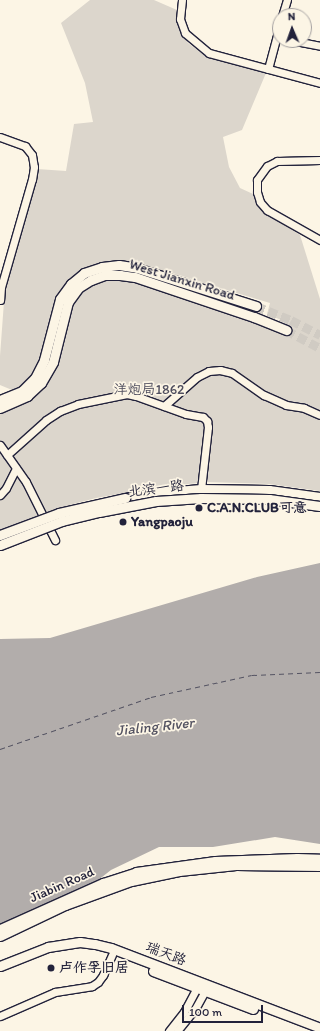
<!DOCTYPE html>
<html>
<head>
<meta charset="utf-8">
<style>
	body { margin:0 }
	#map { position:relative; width:320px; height:1031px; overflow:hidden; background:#fcf5e5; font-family:Itim,"LXGW WenKai TC",sans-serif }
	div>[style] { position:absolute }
	.green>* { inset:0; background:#dcd6cc }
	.water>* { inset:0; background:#b2adab }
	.ferry>* { height:1px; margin-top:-0.5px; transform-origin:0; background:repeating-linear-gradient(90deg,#545362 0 5px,transparent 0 9px) }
	.major-tunnel>* { height:9px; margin-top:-4.5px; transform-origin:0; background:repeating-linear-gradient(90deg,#d0cbc3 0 9px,transparent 0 13.5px) }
	.roads { filter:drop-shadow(1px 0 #22223b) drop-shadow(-1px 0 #22223b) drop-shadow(0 1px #22223b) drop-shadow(0 -1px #22223b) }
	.minor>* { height:7px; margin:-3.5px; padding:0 3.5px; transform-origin:3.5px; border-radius:3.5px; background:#fcf5e5 }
	.major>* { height:9px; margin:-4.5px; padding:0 4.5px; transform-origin:4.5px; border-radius:4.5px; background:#fcf5e5 }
	.bridges { filter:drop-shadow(1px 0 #22223b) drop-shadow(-1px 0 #22223b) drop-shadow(0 1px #22223b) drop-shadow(0 -1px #22223b) }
	.major-bridge>* { height:9px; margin:-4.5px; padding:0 4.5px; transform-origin:4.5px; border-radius:4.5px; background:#fcf5e5 }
	.dots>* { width:11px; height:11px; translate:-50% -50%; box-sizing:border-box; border:2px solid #fcf5e5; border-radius:50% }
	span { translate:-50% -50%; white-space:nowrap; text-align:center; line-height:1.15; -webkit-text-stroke:3.5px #fcf5e5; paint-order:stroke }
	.street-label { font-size:14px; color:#22223b }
	.park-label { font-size:14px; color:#504f5f }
	.poi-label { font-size:14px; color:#22223b; font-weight:700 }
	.left { translate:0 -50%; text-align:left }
	.water-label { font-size:15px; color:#545362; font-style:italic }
	.north { position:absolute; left:272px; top:8px; width:40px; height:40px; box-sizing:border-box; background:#fcf5e5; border:1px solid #a5a1a1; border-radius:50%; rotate:358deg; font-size:11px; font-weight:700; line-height:16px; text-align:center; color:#22223b }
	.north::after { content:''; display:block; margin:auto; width:14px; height:18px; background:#22223b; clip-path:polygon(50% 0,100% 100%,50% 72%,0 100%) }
	.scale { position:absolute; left:182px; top:1005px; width:81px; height:18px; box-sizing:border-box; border:2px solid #22223b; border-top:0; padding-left:5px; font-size:12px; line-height:14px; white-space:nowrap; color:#22223b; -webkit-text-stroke:3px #fcf5e5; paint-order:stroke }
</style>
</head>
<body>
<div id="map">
	<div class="green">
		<div style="clip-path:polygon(90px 0,154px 0,177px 10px,181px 33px,188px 43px,205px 56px,266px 73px,242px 130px,223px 137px,229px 167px,240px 188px,253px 194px,256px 203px,267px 214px,300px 235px,320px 299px,320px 491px,269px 484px,206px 482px,153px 488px,96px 498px,58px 508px,0 531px,0 413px,14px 408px,31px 399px,44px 385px,70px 303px,80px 289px,92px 281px,121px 277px,251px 321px,281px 334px,286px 322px,267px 314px,270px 303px,138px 264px,119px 260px,100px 262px,81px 270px,32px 375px,22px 386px,12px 390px,0 385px,0 356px,5px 288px,36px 180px,37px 169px,66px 171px,74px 124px,93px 122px,85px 83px,61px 23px)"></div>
	</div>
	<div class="water">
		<div style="clip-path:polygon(320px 563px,320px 844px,275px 837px,213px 847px,159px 847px,111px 870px,65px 906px,0 931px,0 639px,50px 638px,257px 577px)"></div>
	</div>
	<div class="ferry">
		<div style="left:0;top:749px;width:160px;rotate:-19deg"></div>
		<div style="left:151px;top:697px;width:103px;rotate:-12.3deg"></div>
		<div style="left:252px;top:675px;width:68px;rotate:-2.5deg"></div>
	</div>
	<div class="major-tunnel">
		<div style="left:256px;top:306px;width:38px;rotate:22deg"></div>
		<div style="left:291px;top:320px;width:33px;rotate:27deg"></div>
		<div style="left:286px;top:330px;width:38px;rotate:28deg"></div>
	</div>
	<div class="roads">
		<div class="minor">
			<div style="left:182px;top:0;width:19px;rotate:96deg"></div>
			<div style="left:180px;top:19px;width:15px;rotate:70deg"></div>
			<div style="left:185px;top:33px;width:31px;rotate:40deg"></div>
			<div style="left:209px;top:53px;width:115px;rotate:15.1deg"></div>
			<div style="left:282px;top:16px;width:17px;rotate:-73deg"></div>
			<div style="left:290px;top:40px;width:31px;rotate:11deg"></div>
			<div style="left:268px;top:69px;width:47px;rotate:-75.1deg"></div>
			<div style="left:0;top:137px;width:27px;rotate:20deg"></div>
			<div style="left:25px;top:146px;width:11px;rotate:52deg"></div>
			<div style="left:32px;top:155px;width:12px;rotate:81deg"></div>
			<div style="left:34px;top:167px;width:12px;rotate:99deg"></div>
			<div style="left:32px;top:179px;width:112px;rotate:106deg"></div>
			<div style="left:1px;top:287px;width:13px;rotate:94deg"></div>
			<div style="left:320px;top:160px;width:43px;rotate:178.7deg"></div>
			<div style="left:277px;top:161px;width:11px;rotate:153deg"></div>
			<div style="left:267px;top:166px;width:17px;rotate:126deg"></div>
			<div style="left:257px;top:180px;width:12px;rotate:90deg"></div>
			<div style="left:257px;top:192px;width:10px;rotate:73deg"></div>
			<div style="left:260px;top:202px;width:11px;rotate:49deg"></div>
			<div style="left:267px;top:210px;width:61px;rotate:29.5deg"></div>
			<div style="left:164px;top:406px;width:44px;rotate:-41.3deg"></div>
			<div style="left:197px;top:377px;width:13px;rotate:-27deg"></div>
			<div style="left:209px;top:371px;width:11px;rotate:-5deg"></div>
			<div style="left:220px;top:370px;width:12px;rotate:14deg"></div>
			<div style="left:232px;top:373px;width:39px;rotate:35deg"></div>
			<div style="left:264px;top:395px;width:24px;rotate:24deg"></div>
			<div style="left:286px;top:405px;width:18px;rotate:9deg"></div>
			<div style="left:304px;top:408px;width:17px;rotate:24deg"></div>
			<div style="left:0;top:445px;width:45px;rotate:54.9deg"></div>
			<div style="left:26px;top:482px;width:65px;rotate:63.4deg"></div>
			<div style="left:7px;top:455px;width:52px;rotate:-41.9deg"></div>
			<div style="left:46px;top:420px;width:17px;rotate:-33deg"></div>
			<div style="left:60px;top:411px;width:19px;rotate:-21deg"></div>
			<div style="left:78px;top:404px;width:50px;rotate:-11.5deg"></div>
			<div style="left:127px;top:394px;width:9px;rotate:13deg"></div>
			<div style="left:136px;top:396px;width:53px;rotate:19.8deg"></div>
			<div style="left:186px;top:414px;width:17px;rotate:10deg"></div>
			<div style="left:203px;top:417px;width:6px;rotate:45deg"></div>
			<div style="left:207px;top:421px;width:6px;rotate:81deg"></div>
			<div style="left:208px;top:427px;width:62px;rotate:96.4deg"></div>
			<div style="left:0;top:495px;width:9px;rotate:-49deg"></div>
			<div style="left:6px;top:488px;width:22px;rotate:-63deg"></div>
			<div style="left:0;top:1016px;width:60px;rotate:-23.6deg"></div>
			<div style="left:55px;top:992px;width:37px;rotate:-9deg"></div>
			<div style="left:92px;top:986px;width:7px;rotate:-34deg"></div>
			<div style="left:98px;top:982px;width:9px;rotate:-54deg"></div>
			<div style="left:103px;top:975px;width:22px;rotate:-66deg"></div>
			<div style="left:169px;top:1031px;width:24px;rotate:-52deg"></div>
			<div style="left:184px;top:1012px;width:32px;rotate:-62deg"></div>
			<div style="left:177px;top:1031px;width:28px;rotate:-51deg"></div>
			<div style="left:195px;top:1009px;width:25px;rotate:-61deg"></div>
		</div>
		<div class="major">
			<div style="left:0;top:400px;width:24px;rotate:-22deg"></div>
			<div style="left:22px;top:391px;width:18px;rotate:-45deg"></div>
			<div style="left:35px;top:378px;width:20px;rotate:-63deg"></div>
			<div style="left:44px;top:360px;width:63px;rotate:-75.3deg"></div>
			<div style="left:60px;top:299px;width:19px;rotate:-54deg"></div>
			<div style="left:71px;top:284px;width:17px;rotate:-40deg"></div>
			<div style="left:84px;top:273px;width:19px;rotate:-18deg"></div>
			<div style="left:102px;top:267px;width:17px;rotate:-7deg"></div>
			<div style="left:119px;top:265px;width:18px;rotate:9deg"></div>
			<div style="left:137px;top:268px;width:125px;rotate:17.7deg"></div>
			<div style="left:0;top:408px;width:30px;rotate:-24deg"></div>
			<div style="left:27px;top:396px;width:19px;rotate:-43deg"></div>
			<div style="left:41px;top:383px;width:24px;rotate:-60deg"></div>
			<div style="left:53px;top:362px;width:62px;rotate:-76deg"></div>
			<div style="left:68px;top:302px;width:17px;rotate:-54deg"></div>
			<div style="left:78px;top:288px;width:15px;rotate:-32deg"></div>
			<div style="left:91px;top:280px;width:15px;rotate:-20deg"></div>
			<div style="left:105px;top:275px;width:15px"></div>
			<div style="left:120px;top:275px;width:15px;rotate:8deg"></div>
			<div style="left:135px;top:277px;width:126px;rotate:18.6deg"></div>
			<div style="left:254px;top:317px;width:35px;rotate:22deg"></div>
			<div style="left:125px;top:498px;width:28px;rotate:-10deg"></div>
			<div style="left:153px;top:493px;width:48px;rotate:-4.8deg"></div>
			<div style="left:201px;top:489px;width:68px;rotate:0.8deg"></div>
			<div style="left:269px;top:490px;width:51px;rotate:7.8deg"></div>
			<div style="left:0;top:929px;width:113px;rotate:-24.1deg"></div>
			<div style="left:103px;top:883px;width:35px;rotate:-18deg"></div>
			<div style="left:136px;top:872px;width:80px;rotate:-7.9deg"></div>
			<div style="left:215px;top:861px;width:82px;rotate:-2.1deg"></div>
			<div style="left:297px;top:858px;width:23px;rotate:2deg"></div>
			<div style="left:0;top:936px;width:72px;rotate:-25.5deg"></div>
			<div style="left:65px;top:905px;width:70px;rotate:-20deg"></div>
			<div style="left:131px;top:881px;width:49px;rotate:-11.8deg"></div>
			<div style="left:179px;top:871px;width:57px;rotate:-6deg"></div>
			<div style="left:236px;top:865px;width:84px;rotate:0.7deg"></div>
			<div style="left:0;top:966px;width:52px;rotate:-21.6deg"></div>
			<div style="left:48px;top:947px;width:32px;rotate:-9deg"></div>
			<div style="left:80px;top:942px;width:15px;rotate:8deg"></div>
			<div style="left:95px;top:944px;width:16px;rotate:14deg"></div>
			<div style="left:111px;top:948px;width:224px;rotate:20.9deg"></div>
			<div style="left:153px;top:971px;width:107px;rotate:20.8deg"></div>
		</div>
	</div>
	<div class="bridges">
		<div class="major-bridge">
			<div style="left:0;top:535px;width:63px;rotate:-20.4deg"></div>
			<div style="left:59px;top:513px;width:68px;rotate:-12.8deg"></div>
			<div style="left:0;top:545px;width:66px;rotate:-21.2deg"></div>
			<div style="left:62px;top:521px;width:38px;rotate:-14deg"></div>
			<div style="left:99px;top:512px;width:58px;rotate:-10.9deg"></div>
			<div style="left:156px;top:501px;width:45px;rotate:-3.8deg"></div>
			<div style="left:201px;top:498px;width:68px;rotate:0.8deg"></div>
			<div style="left:269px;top:499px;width:51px;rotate:7.8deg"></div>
		</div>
	</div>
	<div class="dots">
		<div style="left:199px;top:508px;background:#22223b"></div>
		<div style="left:123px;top:522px;background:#22223b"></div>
		<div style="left:51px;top:968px;background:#22223b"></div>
	</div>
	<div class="street-label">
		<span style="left:182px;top:280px;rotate:17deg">West Jianxin Road</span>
		<span style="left:156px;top:489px;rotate:-7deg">北滨一路</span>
		<span style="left:62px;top:885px;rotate:-24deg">Jiabin Road</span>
		<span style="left:166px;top:954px;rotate:21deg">瑞天路</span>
	</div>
	<div class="park-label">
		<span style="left:149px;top:390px">洋炮局1862</span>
	</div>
	<div class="poi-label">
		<span class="left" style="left:207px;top:508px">C.A.N.CLUB可意</span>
		<span class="left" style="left:131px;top:522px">Yangpaoju</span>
		<span class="left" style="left:59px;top:968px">卢作孚旧居</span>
	</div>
	<div class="water-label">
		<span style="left:155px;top:727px;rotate:-6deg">Jialing River</span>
	</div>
	<div class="north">N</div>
	<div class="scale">100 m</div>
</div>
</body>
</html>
